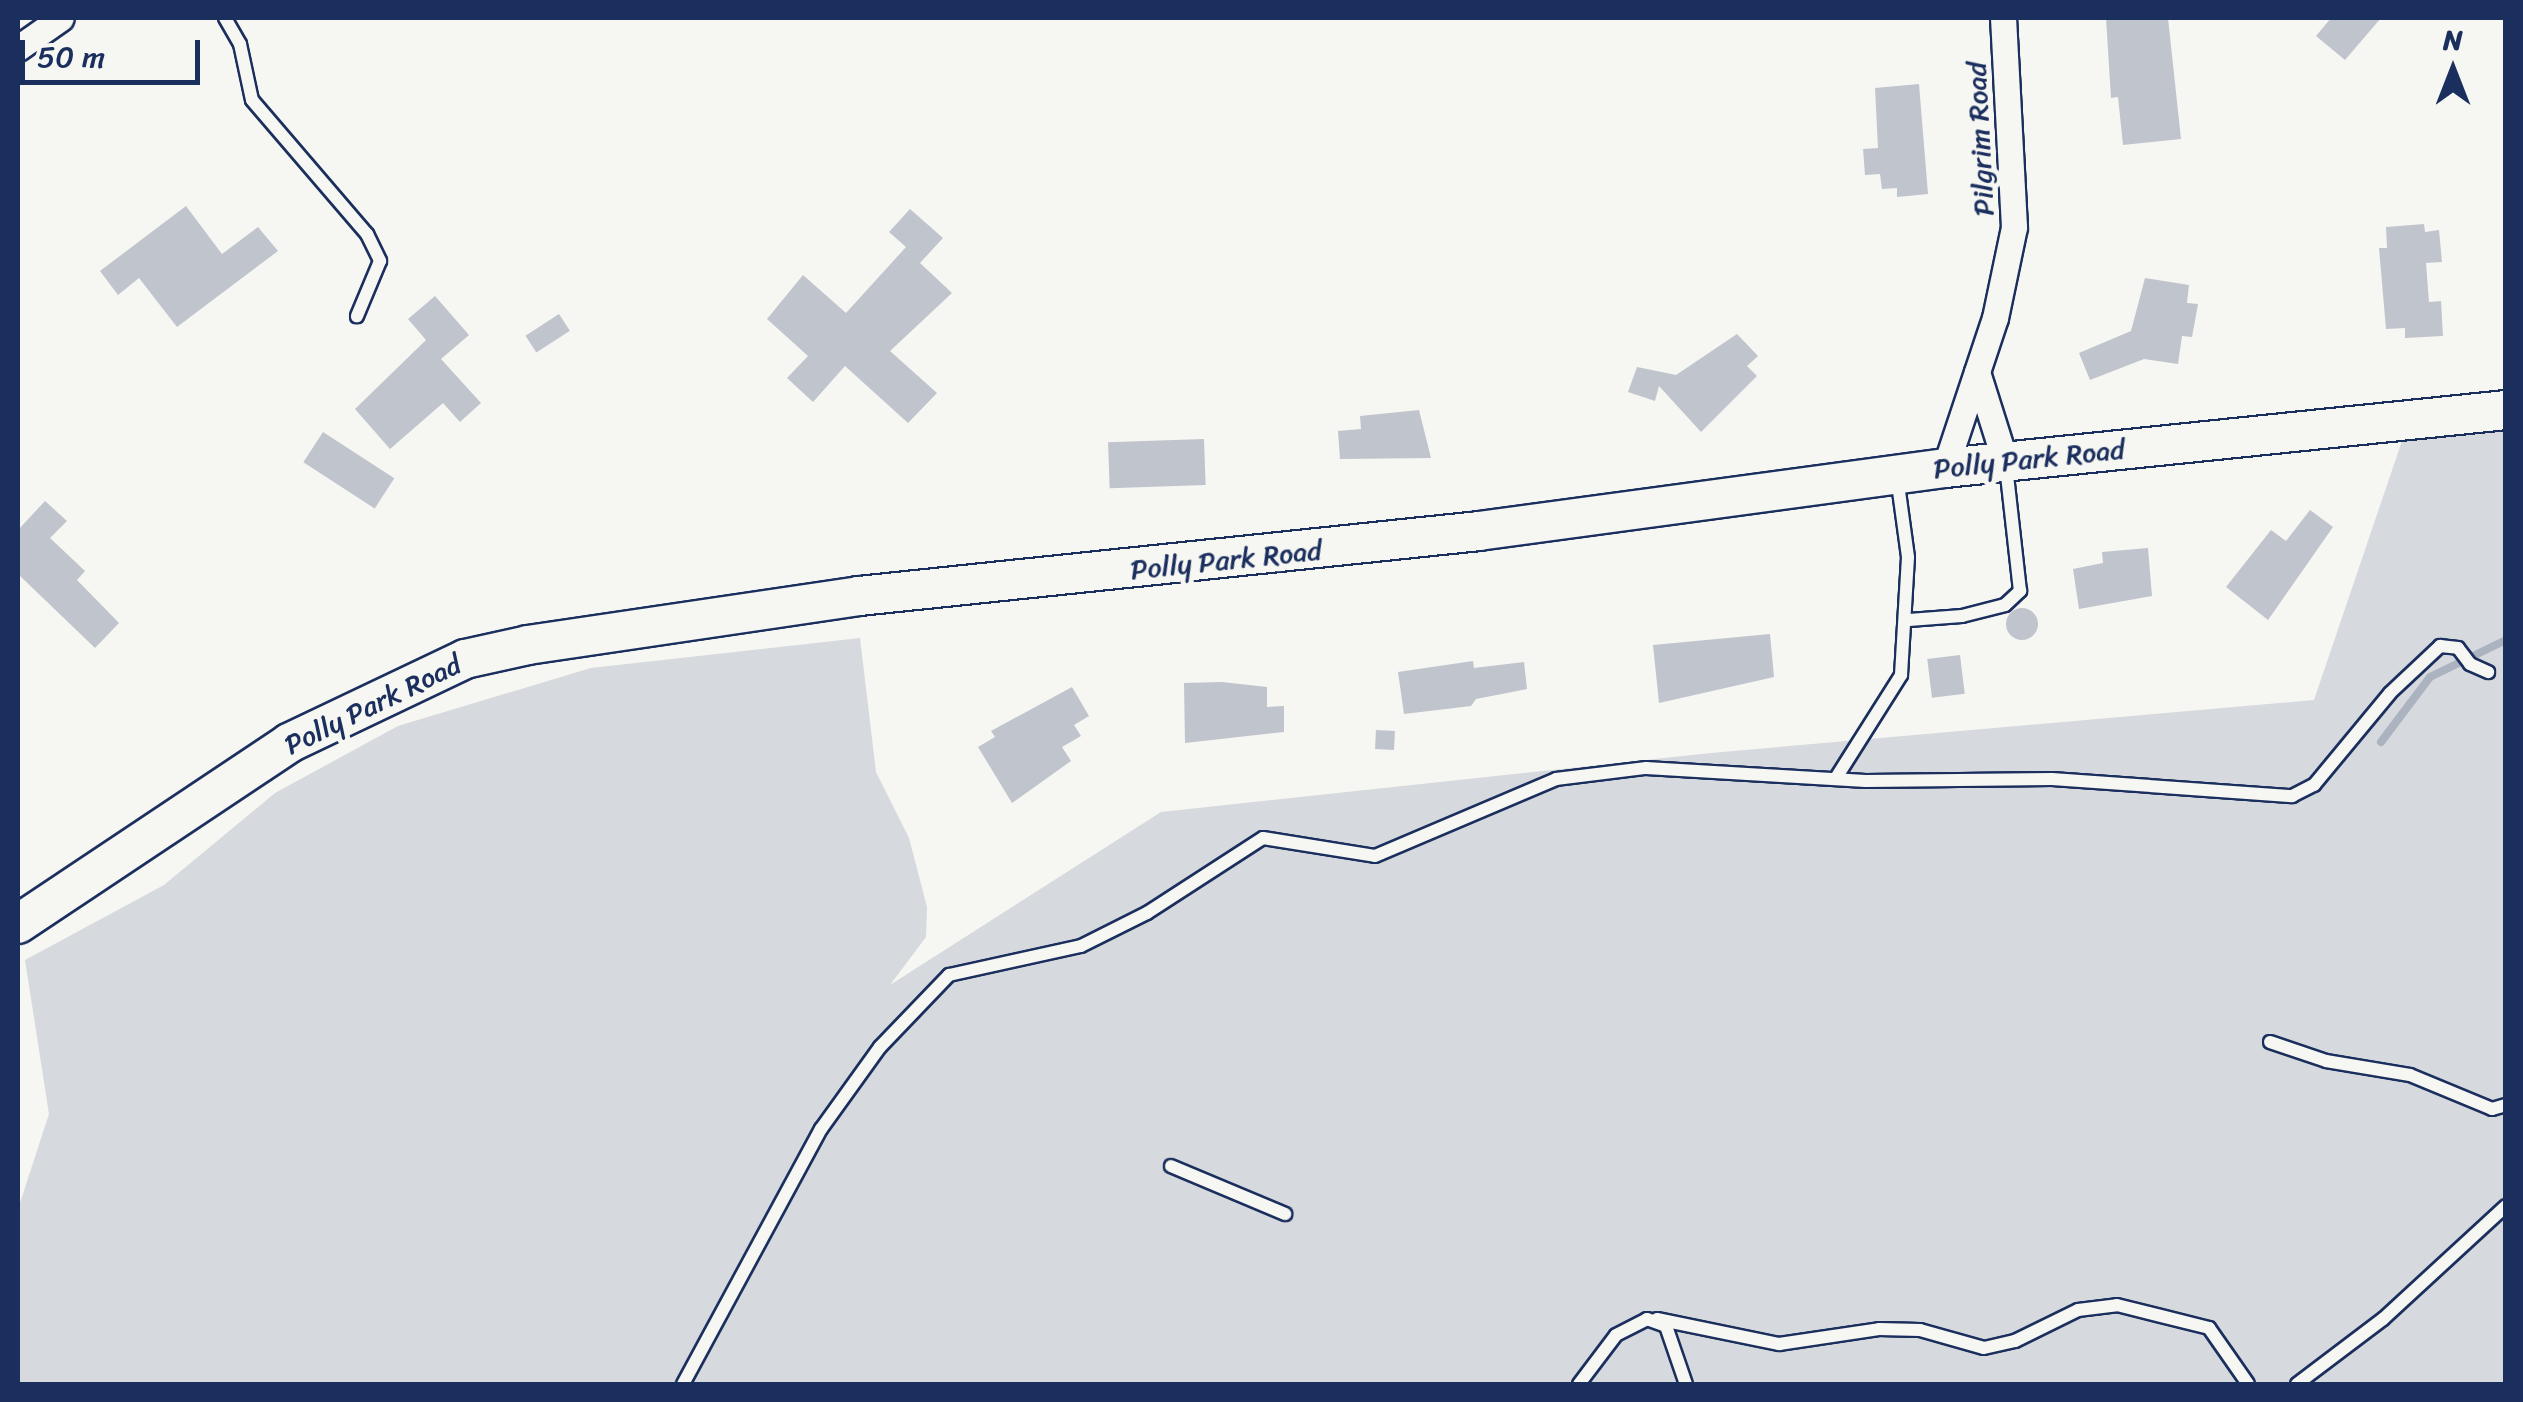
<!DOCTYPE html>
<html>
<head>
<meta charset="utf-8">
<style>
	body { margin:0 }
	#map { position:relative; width:2523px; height:1402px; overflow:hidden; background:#f6f6f2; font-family:Sriracha,sans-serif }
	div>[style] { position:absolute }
	.green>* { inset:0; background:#d6d9dd }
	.stream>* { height:8px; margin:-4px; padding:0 4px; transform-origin:4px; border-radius:4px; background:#abb2c0 }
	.building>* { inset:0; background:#c0c4cd; transform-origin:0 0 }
	.round { border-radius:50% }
	.roads { filter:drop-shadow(2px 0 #1b2f5e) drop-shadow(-2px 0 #1b2f5e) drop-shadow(0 2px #1b2f5e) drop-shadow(0 -2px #1b2f5e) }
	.lane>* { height:12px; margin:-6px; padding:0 6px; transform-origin:6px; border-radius:6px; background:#f6f6f2 }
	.street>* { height:25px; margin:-12.5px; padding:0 12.5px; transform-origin:12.5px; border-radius:12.5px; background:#f6f6f2 }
	.secondary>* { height:38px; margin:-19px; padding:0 19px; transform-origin:19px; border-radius:19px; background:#f6f6f2 }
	span { translate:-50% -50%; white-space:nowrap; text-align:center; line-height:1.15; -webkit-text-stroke:10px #f6f6f2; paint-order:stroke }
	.street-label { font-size:28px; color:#1b2f5e }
	.frame { position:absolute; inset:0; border:20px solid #1b2f5e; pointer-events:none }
	.north { position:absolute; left:2403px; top:20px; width:100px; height:100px; -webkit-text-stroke:8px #f6f6f2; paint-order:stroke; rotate:0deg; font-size:28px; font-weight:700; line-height:40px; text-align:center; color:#1b2f5e }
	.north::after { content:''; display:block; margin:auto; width:35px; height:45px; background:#1b2f5e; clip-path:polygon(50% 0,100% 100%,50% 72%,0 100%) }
	.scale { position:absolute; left:20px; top:40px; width:180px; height:45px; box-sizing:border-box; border:5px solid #1b2f5e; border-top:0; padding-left:12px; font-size:30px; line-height:35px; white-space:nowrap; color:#1b2f5e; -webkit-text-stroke:8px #f6f6f2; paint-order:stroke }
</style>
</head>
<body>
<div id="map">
	<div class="green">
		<div style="clip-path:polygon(2505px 421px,2505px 1384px,18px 1384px,18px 1209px,49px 1114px,25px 960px,164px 885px,275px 793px,398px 726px,591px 668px,860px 638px,876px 772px,909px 838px,927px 907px,926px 937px,890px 985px,1161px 812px,1711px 753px,2314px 700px,2405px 432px)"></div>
	</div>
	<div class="stream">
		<div style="left:2381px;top:742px;width:81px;rotate:-53deg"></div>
		<div style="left:2430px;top:677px;width:85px;rotate:-26deg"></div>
	</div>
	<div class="building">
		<div style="clip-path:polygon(2106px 18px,2168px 18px,2181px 139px,2123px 145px,2118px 97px,2111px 98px)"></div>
		<div style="clip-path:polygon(2331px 18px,2381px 18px,2345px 60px,2316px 36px)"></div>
		<div style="clip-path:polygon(1919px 84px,1928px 194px,1897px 197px,1897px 188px,1882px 189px,1880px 174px,1865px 175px,1863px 149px,1878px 148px,1875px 88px)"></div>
		<div style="clip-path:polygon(186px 206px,222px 254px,258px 227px,278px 251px,177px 327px,139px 278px,118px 295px,100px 271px)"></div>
		<div style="clip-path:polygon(910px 209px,943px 238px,920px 263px,952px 293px,890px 351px,937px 393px,908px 423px,845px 366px,813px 402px,787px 378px,808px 356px,767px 319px,803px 275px,846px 313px,906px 247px,889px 232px)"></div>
		<div style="clip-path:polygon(2424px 224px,2425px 232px,2439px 230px,2442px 262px,2426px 263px,2429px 302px,2441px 301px,2443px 336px,2405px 338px,2405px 328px,2386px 329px,2379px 248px,2387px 248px,2386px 227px)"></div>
		<div style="clip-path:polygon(2145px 278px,2189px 285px,2187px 303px,2198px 304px,2192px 337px,2182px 336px,2178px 364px,2144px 359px,2090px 380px,2079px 353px,2131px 331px)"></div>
		<div style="clip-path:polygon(435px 296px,469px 335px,441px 359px,481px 403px,460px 422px,443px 403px,390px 449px,355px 409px,426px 340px,408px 319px)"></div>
		<div style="left:559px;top:314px;width:20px;height:40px;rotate:57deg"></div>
		<div style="clip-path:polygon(1737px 334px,1758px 356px,1747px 366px,1757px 376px,1701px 432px,1659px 386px,1655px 401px,1628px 392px,1637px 367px,1676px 375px)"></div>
		<div style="clip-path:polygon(1419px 410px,1431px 458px,1340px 459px,1338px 431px,1361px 429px,1360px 416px)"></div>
		<div style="left:323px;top:432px;width:85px;height:36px;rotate:33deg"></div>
		<div style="left:1204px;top:439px;width:46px;height:96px;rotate:88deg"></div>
		<div style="clip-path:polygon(45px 501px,67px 521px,50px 538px,85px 571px,77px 580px,119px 623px,95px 648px,18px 574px,18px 530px)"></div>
		<div style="clip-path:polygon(2310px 510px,2333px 527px,2268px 620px,2226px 587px,2271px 530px,2286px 541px)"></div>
		<div style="clip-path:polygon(2148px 548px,2152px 596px,2079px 609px,2073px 569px,2103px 563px,2102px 552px)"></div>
		<div class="round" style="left:2006px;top:608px;width:32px;height:32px"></div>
		<div style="clip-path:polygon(1770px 634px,1774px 677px,1659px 703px,1653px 645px)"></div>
		<div style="left:1960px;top:655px;width:39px;height:33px;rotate:83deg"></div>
		<div style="clip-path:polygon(1473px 661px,1474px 668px,1524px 662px,1527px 689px,1476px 699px,1471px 706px,1404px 714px,1398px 672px)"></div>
		<div style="clip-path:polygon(1222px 682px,1267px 687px,1267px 707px,1284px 706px,1284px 732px,1185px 743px,1184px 683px)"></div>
		<div style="clip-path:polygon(1072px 687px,1089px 716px,1074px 725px,1081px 736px,1062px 747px,1071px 761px,1012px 803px,978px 747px,995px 737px,991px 731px)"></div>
		<div style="left:1376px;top:730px;width:19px;height:19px;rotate:3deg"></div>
	</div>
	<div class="roads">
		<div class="lane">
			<div style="left:225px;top:18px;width:30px;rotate:60deg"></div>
			<div style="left:240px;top:44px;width:57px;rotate:77.9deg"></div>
			<div style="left:252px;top:100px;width:177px;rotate:49.4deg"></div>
			<div style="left:367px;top:234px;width:30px;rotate:64deg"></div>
			<div style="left:380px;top:261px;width:60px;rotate:112.7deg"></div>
			<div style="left:1909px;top:620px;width:53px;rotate:-4.3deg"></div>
			<div style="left:1962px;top:616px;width:44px;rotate:-14.3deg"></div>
			<div style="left:2005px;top:605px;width:21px;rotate:-43deg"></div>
			<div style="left:2020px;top:591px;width:125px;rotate:-96.4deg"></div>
			<div style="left:1836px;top:778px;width:122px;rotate:-57.7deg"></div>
			<div style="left:1901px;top:675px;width:118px;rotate:-86.6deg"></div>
			<div style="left:1908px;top:557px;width:81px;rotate:-97.8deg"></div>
			<div style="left:2270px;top:1042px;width:59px;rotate:18.7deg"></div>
			<div style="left:2326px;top:1061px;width:85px;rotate:9.5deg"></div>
			<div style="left:2410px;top:1075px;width:89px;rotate:22.5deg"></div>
			<div style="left:2492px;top:1109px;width:15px;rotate:-16deg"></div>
			<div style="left:1171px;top:1166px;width:124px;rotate:22.8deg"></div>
			<div style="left:1657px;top:1319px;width:125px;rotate:11.6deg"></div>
			<div style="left:1779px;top:1344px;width:101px;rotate:-8.5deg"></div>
			<div style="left:1879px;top:1329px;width:41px;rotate:1.4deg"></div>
			<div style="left:1920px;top:1330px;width:66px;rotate:15.7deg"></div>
			<div style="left:1984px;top:1348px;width:32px;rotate:-13deg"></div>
			<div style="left:2015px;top:1341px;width:70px;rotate:-26.2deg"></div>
			<div style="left:2078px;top:1310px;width:39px;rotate:-7deg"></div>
			<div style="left:2117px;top:1305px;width:95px;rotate:14deg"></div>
			<div style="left:2209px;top:1328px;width:68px;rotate:55.1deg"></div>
			<div style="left:683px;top:1384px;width:290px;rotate:-61.6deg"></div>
			<div style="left:821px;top:1129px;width:101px;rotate:-54.3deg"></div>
			<div style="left:880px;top:1047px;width:100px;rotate:-46.2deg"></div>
			<div style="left:949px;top:975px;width:135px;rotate:-12.4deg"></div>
			<div style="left:1081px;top:946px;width:74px;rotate:-26.6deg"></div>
			<div style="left:1147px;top:913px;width:138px;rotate:-32.9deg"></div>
			<div style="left:1263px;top:838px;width:113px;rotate:9.1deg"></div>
			<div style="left:1375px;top:856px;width:197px;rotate:-23deg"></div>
			<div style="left:1556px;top:779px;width:91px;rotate:-7deg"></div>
			<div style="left:1646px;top:768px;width:220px;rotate:3.4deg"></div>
			<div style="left:1866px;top:781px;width:186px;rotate:-0.6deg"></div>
			<div style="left:2052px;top:779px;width:241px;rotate:4.1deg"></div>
			<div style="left:2292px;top:796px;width:25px;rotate:-27deg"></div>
			<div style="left:2314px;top:785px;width:119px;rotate:-50.4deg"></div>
			<div style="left:2390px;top:693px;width:69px;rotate:-43.2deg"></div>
			<div style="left:2440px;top:646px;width:18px;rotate:6deg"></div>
			<div style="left:2458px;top:648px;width:20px;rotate:53deg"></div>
			<div style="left:2470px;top:664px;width:20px;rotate:24deg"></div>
			<div style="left:1579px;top:1384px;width:61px;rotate:-52.9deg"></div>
			<div style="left:1616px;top:1335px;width:35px;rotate:-27deg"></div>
			<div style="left:1647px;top:1319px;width:20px;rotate:20deg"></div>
			<div style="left:1666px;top:1326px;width:61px;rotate:71deg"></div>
			<div style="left:2297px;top:1384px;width:108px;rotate:-37.1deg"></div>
			<div style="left:2383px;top:1319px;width:167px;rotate:-42.6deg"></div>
		</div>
		<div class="street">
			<div style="left:18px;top:48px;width:52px;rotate:-34.9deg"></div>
			<div style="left:1977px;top:372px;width:93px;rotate:72.5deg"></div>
			<div style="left:1945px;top:468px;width:158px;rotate:-71.6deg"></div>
			<div style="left:1995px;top:318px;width:93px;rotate:-78.2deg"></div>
			<div style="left:2014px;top:227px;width:209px;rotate:-93deg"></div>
		</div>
		<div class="secondary">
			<div style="left:18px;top:924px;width:326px;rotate:-33.7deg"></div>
			<div style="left:289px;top:743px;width:195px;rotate:-25.5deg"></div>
			<div style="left:465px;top:659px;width:65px;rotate:-12.5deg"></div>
			<div style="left:528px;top:645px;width:335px;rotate:-8.4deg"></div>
			<div style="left:859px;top:596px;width:623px;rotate:-5.98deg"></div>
			<div style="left:1479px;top:531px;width:470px;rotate:-7.7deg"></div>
			<div style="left:1945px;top:468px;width:564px;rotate:-5.9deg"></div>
		</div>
	</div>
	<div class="street-label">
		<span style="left:1980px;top:139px;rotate:-93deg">Pilgrim Road</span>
		<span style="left:2029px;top:459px;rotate:-6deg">Polly Park Road</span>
		<span style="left:1226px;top:560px;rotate:-6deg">Polly Park Road</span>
		<span style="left:373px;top:705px;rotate:-26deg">Polly Park Road</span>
	</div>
	<div class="frame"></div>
	<div class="north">N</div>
	<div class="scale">50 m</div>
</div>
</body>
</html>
